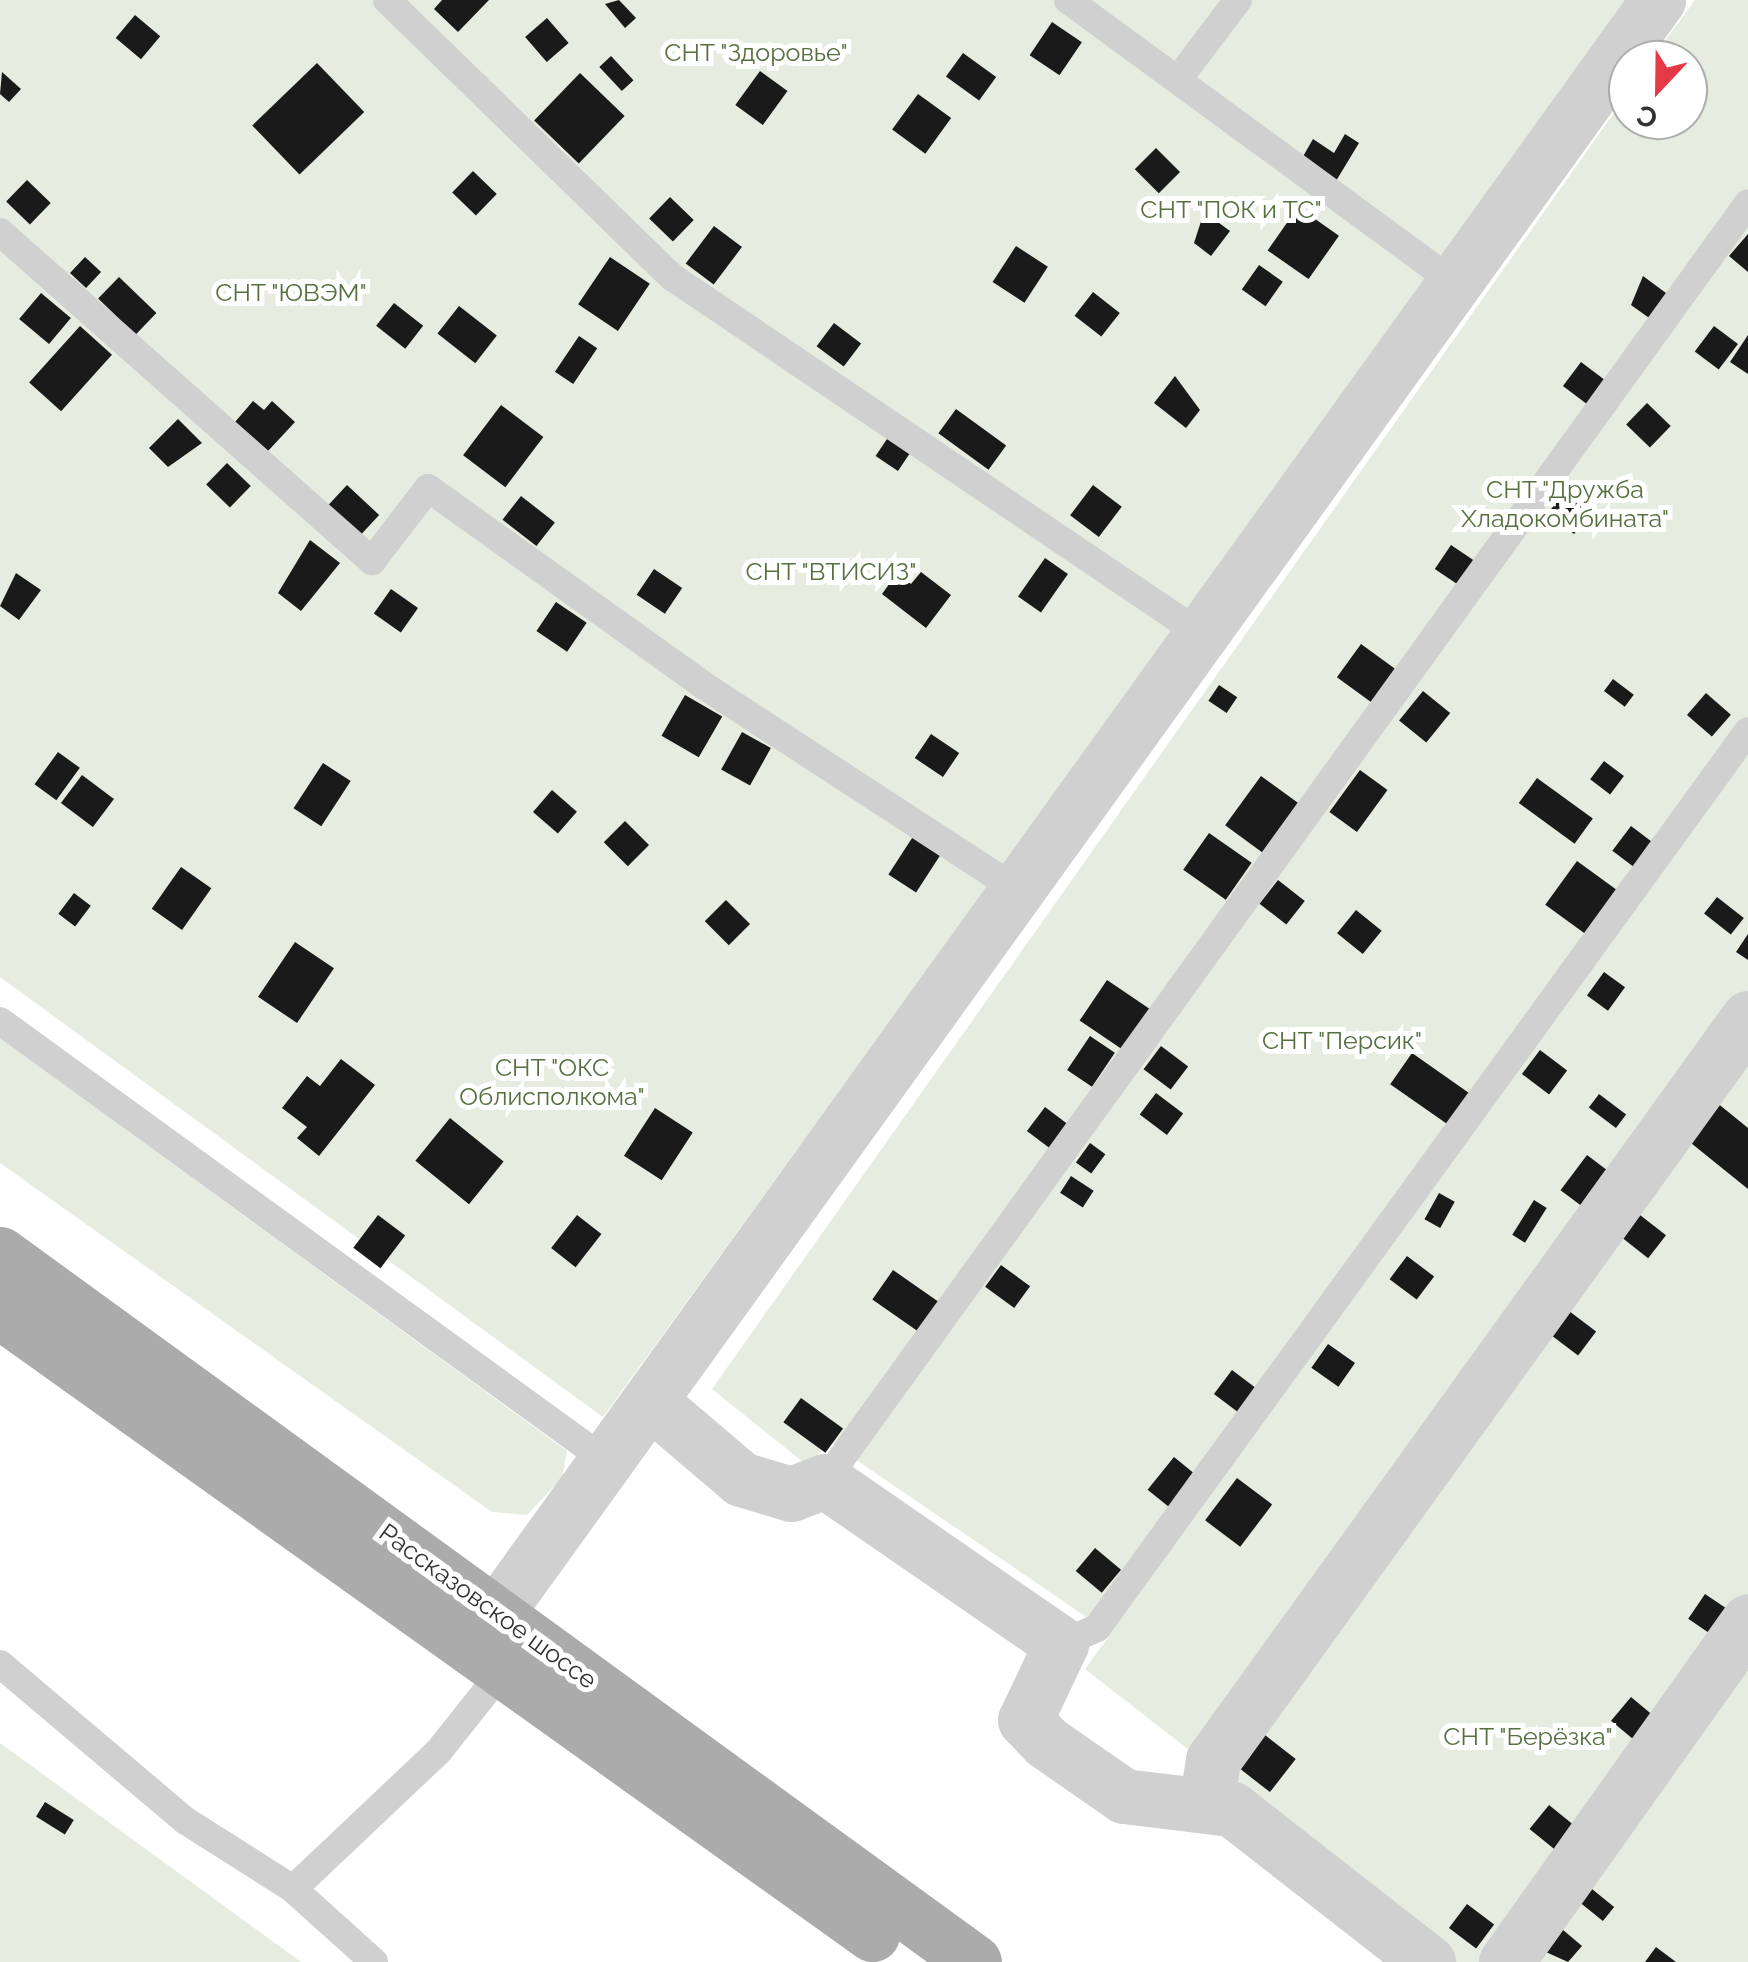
<!DOCTYPE html>
<html>
<head>
<meta charset="utf-8">
<style>
	body { margin:0 }
	#map { position:relative; width:1748px; height:1962px; overflow:hidden; background:#fff; font-family:Raleway,sans-serif }
	div>[style] { position:absolute }
	.green>* { inset:0; background:#e6ecdf }
	.building>* { inset:0; background:#1a1a1a; transform-origin:0 0 }
	.service>* { height:28px; margin:-14px; padding:0 14px; transform-origin:14px; border-radius:14px; background:#d0d0d0 }
	.minor>* { height:55px; margin:-27.5px; padding:0 27.5px; transform-origin:27.5px; border-radius:27.5px; background:#d0d0d0 }
	.primary>* { height:55px; margin:-27.5px; padding:0 27.5px; transform-origin:27.5px; border-radius:27.5px; background:#ababab }
	span { translate:-50% -50%; white-space:nowrap; text-align:center; line-height:1.15; -webkit-text-stroke:10px #fff; paint-order:stroke }
	.park-label { font-size:25px; color:#56703f }
	.street-label { font-size:25px; color:#333 }
	.north { position:absolute; left:1608px; top:40px; width:100px; height:100px; box-sizing:border-box; background:#fff; border:2px solid #adadad; border-radius:50%; rotate:202deg; font-size:28px; font-weight:700; line-height:40px; text-align:center; color:#333 }
	.north::after { content:''; display:block; margin:auto; width:35px; height:45px; background:#e63946; clip-path:polygon(50% 0,100% 100%,50% 72%,0 100%) }
</style>
</head>
<body>
<div id="map">
	<div class="green">
		<div style="clip-path:polygon(0 0,1631px 0,603px 1417px,0 977px)"></div>
		<div style="clip-path:polygon(1695px 0,1748px 0,1748px 1000px,1207px 1764px,1085px 1669px,1109px 1636px,1082px 1614px,830px 1442px,808px 1466px,712px 1389px,1628px 93px,1628px 120px,1688px 120px,1688px 60px,1651px 60px)"></div>
		<div style="clip-path:polygon(0 1038px,567px 1451px,562px 1478px,527px 1515px,492px 1512px,0 1163px)"></div>
		<div style="clip-path:polygon(1748px 1042px,1748px 1962px,1456px 1962px,1229px 1781px)"></div>
		<div style="clip-path:polygon(0 1743px,301px 1962px,0 1962px)"></div>
	</div>
	<div class="building">
		<div style="clip-path:polygon(442px 0,489px 0,458px 32px,434px 9px)"></div>
		<div style="clip-path:polygon(619px 0,636px 18px,625px 28px,605px 4px)"></div>
		<div style="left:135px;top:15px;width:33px;height:30px;rotate:40deg"></div>
		<div style="left:547px;top:18px;width:33px;height:29px;rotate:49deg"></div>
		<div style="left:1052px;top:22px;width:36px;height:40px;rotate:34deg"></div>
		<div style="left:963px;top:53px;width:41px;height:29px;rotate:36deg"></div>
		<div style="left:611px;top:56px;width:33px;height:16px;rotate:47deg"></div>
		<div style="left:317px;top:63px;width:68px;height:90px;rotate:46deg"></div>
		<div style="left:760px;top:71px;width:34px;height:42px;rotate:36deg"></div>
		<div style="clip-path:polygon(2px 72px,21px 89px,9px 102px,0 94px)"></div>
		<div style="left:580px;top:73px;width:62px;height:66px;rotate:44deg"></div>
		<div style="left:918px;top:94px;width:41px;height:44px;rotate:36deg"></div>
		<div style="clip-path:polygon(1345px 134px,1359px 143px,1336px 181px,1301px 160px,1313px 139px,1334px 153px)"></div>
		<div style="left:1156px;top:148px;width:34px;height:30px;rotate:45deg"></div>
		<div style="left:473px;top:171px;width:33px;height:30px;rotate:44deg"></div>
		<div style="left:27px;top:180px;width:33px;height:30px;rotate:44deg"></div>
		<div style="left:670px;top:197px;width:33px;height:30px;rotate:44deg"></div>
		<div style="left:1298px;top:207px;width:50px;height:53px;rotate:35deg"></div>
		<div style="clip-path:polygon(1204px 212px,1230px 231px,1211px 256px,1194px 243px)"></div>
		<div style="left:714px;top:226px;width:35px;height:47px;rotate:37deg"></div>
		<div style="clip-path:polygon(1748px 234px,1748px 272px,1729px 256px)"></div>
		<div style="left:1016px;top:246px;width:38px;height:43px;rotate:33deg"></div>
		<div style="left:85px;top:257px;width:22px;height:22px;rotate:43deg"></div>
		<div style="left:610px;top:257px;width:48px;height:57px;rotate:34deg"></div>
		<div style="left:1259px;top:265px;width:29px;height:30px;rotate:35deg"></div>
		<div style="clip-path:polygon(1643px 276px,1670px 296px,1652px 320px,1631px 305px)"></div>
		<div style="left:119px;top:277px;width:52px;height:30px;rotate:44deg"></div>
		<div style="left:1093px;top:292px;width:34px;height:30px;rotate:38deg"></div>
		<div style="left:41px;top:293px;width:39px;height:34px;rotate:40deg"></div>
		<div style="left:394px;top:303px;width:37px;height:29px;rotate:38deg"></div>
		<div style="left:459px;top:306px;width:48px;height:35px;rotate:38deg"></div>
		<div style="left:834px;top:323px;width:34px;height:29px;rotate:37deg"></div>
		<div style="left:80px;top:326px;width:43px;height:76px;rotate:42deg"></div>
		<div style="left:1714px;top:326px;width:30px;height:32px;rotate:37deg"></div>
		<div style="clip-path:polygon(1748px 335px,1748px 374px,1730px 362px)"></div>
		<div style="left:579px;top:336px;width:22px;height:43px;rotate:34deg"></div>
		<div style="left:1581px;top:362px;width:34px;height:30px;rotate:37deg"></div>
		<div style="clip-path:polygon(1175px 376px,1200px 410px,1186px 428px,1154px 403px)"></div>
		<div style="clip-path:polygon(253px 401px,264px 410px,272px 401px,295px 422px,268px 451px,235px 422px)"></div>
		<div style="left:1647px;top:403px;width:33px;height:30px;rotate:44deg"></div>
		<div style="left:501px;top:405px;width:53px;height:63px;rotate:37deg"></div>
		<div style="left:956px;top:409px;width:62px;height:30px;rotate:36deg"></div>
		<div style="clip-path:polygon(178px 419px,202px 443px,168px 467px,149px 448px)"></div>
		<div style="left:889px;top:436px;width:27px;height:24px;rotate:34deg"></div>
		<div style="left:227px;top:463px;width:33px;height:30px;rotate:44deg"></div>
		<div style="left:347px;top:485px;width:44px;height:30px;rotate:43deg"></div>
		<div style="left:1093px;top:485px;width:36px;height:38px;rotate:37deg"></div>
		<div style="clip-path:polygon(1563px 494px,1595px 507px,1574px 534px,1548px 513px)"></div>
		<div style="left:521px;top:496px;width:43px;height:30px;rotate:38deg"></div>
		<div style="clip-path:polygon(310px 540px,340px 563px,301px 611px,278px 593px)"></div>
		<div style="left:1451px;top:545px;width:34px;height:29px;rotate:34deg"></div>
		<div style="left:1045px;top:558px;width:28px;height:47px;rotate:35deg"></div>
		<div style="left:654px;top:569px;width:34px;height:31px;rotate:34deg"></div>
		<div style="clip-path:polygon(921px 572px,951px 595px,926px 628px,882px 594px,897px 573px,911px 584px)"></div>
		<div style="clip-path:polygon(16px 573px,41px 590px,19px 620px,0 606px)"></div>
		<div style="left:391px;top:589px;width:33px;height:30px;rotate:35deg"></div>
		<div style="left:556px;top:602px;width:37px;height:35px;rotate:34deg"></div>
		<div style="left:1361px;top:644px;width:51px;height:41px;rotate:36deg"></div>
		<div style="left:1613px;top:679px;width:26px;height:15px;rotate:37deg"></div>
		<div style="left:1219px;top:685px;width:22px;height:19px;rotate:34deg"></div>
		<div style="left:1423px;top:691px;width:35px;height:38px;rotate:39deg"></div>
		<div style="left:1706px;top:693px;width:33px;height:29px;rotate:41deg"></div>
		<div style="left:685px;top:695px;width:43px;height:47px;rotate:30deg"></div>
		<div style="left:742px;top:732px;width:33px;height:43px;rotate:29deg"></div>
		<div style="left:931px;top:734px;width:34px;height:29px;rotate:34deg"></div>
		<div style="left:58px;top:752px;width:27px;height:40px;rotate:36deg"></div>
		<div style="left:1604px;top:761px;width:25px;height:23px;rotate:37deg"></div>
		<div style="left:323px;top:763px;width:33px;height:54px;rotate:33deg"></div>
		<div style="left:1360px;top:770px;width:34px;height:52px;rotate:36deg"></div>
		<div style="left:82px;top:775px;width:40px;height:35px;rotate:37deg"></div>
		<div style="left:1261px;top:776px;width:46px;height:61px;rotate:36deg"></div>
		<div style="left:1537px;top:778px;width:69px;height:31px;rotate:36deg"></div>
		<div style="left:552px;top:790px;width:33px;height:29px;rotate:41deg"></div>
		<div style="left:625px;top:821px;width:34px;height:30px;rotate:45deg"></div>
		<div style="left:1631px;top:826px;width:34px;height:31px;rotate:37deg"></div>
		<div style="left:1209px;top:833px;width:52px;height:45px;rotate:35deg"></div>
		<div style="left:914px;top:835px;width:33px;height:47px;rotate:33deg"></div>
		<div style="left:1577px;top:861px;width:51px;height:54px;rotate:36deg"></div>
		<div style="left:181px;top:867px;width:37px;height:51px;rotate:35deg"></div>
		<div style="left:1278px;top:880px;width:34px;height:30px;rotate:38deg"></div>
		<div style="left:74px;top:893px;width:21px;height:26px;rotate:37deg"></div>
		<div style="left:1717px;top:897px;width:34px;height:21px;rotate:38deg"></div>
		<div style="left:726px;top:900px;width:34px;height:30px;rotate:45deg"></div>
		<div style="left:1356px;top:910px;width:33px;height:30px;rotate:39deg"></div>
		<div style="clip-path:polygon(1748px 934px,1748px 960px,1736px 952px)"></div>
		<div style="left:295px;top:942px;width:47px;height:66px;rotate:34deg"></div>
		<div style="left:1604px;top:972px;width:26px;height:29px;rotate:36deg"></div>
		<div style="left:1107px;top:980px;width:53px;height:49px;rotate:34deg"></div>
		<div style="left:1090px;top:1036px;width:30px;height:41px;rotate:34deg"></div>
		<div style="left:1161px;top:1046px;width:34px;height:29px;rotate:37deg"></div>
		<div style="left:1540px;top:1050px;width:34px;height:30px;rotate:37deg"></div>
		<div style="left:1412px;top:1053px;width:80px;height:38px;rotate:35deg"></div>
		<div style="clip-path:polygon(341px 1059px,375px 1085px,319px 1156px,297px 1138px,307px 1127px,282px 1108px,307px 1076px,320px 1086px)"></div>
		<div style="left:1156px;top:1093px;width:34px;height:27px;rotate:37deg"></div>
		<div style="left:1599px;top:1094px;width:34px;height:17px;rotate:37deg"></div>
		<div style="clip-path:polygon(1716px 1102px,1748px 1128px,1748px 1189px,1686px 1139px)"></div>
		<div style="left:1045px;top:1107px;width:34px;height:30px;rotate:37deg"></div>
		<div style="left:655px;top:1108px;width:45px;height:57px;rotate:33deg"></div>
		<div style="left:450px;top:1118px;width:69px;height:55px;rotate:39deg"></div>
		<div style="left:1090px;top:1143px;width:19px;height:24px;rotate:36deg"></div>
		<div style="left:1587px;top:1155px;width:39px;height:44px;rotate:37deg"></div>
		<div style="left:1071px;top:1176px;width:27px;height:20px;rotate:33deg"></div>
		<div style="left:1439px;top:1193px;width:18px;height:30px;rotate:29deg"></div>
		<div style="left:1534px;top:1200px;width:15px;height:41px;rotate:32deg"></div>
		<div style="left:378px;top:1215px;width:34px;height:41px;rotate:37deg"></div>
		<div style="left:577px;top:1215px;width:31px;height:42px;rotate:38deg"></div>
		<div style="left:1640px;top:1215px;width:33px;height:29px;rotate:38deg"></div>
		<div style="left:1407px;top:1256px;width:34px;height:29px;rotate:37deg"></div>
		<div style="left:1001px;top:1265px;width:36px;height:27px;rotate:36deg"></div>
		<div style="left:893px;top:1270px;width:59px;height:36px;rotate:35deg"></div>
		<div style="left:1569px;top:1311px;width:34px;height:30px;rotate:37deg"></div>
		<div style="left:1328px;top:1344px;width:33px;height:29px;rotate:35deg"></div>
		<div style="left:1232px;top:1370px;width:34px;height:30px;rotate:37deg"></div>
		<div style="left:801px;top:1398px;width:52px;height:30px;rotate:36deg"></div>
		<div style="left:1174px;top:1457px;width:32px;height:42px;rotate:39deg"></div>
		<div style="left:1237px;top:1478px;width:44px;height:53px;rotate:37deg"></div>
		<div style="left:1095px;top:1548px;width:34px;height:30px;rotate:40deg"></div>
		<div style="left:1705px;top:1594px;width:34px;height:30px;rotate:34deg"></div>
		<div style="left:1631px;top:1697px;width:34px;height:31px;rotate:40deg"></div>
		<div style="left:1265px;top:1735px;width:39px;height:42px;rotate:38deg"></div>
		<div style="left:45px;top:1802px;width:34px;height:17px;rotate:32deg"></div>
		<div style="left:1549px;top:1805px;width:33px;height:31px;rotate:39deg"></div>
		<div style="left:1587px;top:1885px;width:35px;height:18px;rotate:39deg"></div>
		<div style="left:1467px;top:1904px;width:34px;height:30px;rotate:37deg"></div>
		<div style="clip-path:polygon(1556px 1924px,1582px 1946px,1568px 1962px,1537px 1948px)"></div>
		<div style="clip-path:polygon(1656px 1947px,1676px 1962px,1645px 1962px)"></div>
	</div>
	<div class="service">
		<div style="left:387px;top:0;width:397px;rotate:44.2deg"></div>
		<div style="left:672px;top:277px;width:643px;rotate:34.04deg"></div>
		<div style="left:1068px;top:0;width:484px;rotate:36.2deg"></div>
		<div style="left:1179px;top:78px;width:98px;rotate:-52.9deg"></div>
		<div style="left:0;top:232px;width:497px;rotate:41.5deg"></div>
		<div style="left:372px;top:561px;width:92px;rotate:-52.5deg"></div>
		<div style="left:428px;top:488px;width:338px;rotate:35.6deg"></div>
		<div style="left:703px;top:685px;width:375px;rotate:33.1deg"></div>
		<div style="left:0;top:1021px;width:752px;rotate:35.97deg"></div>
		<div style="left:825px;top:1481px;width:1576px;rotate:-54.16deg"></div>
		<div style="left:1061px;top:1644px;width:39px;rotate:-24deg"></div>
		<div style="left:1097px;top:1628px;width:1108px;rotate:-54.03deg"></div>
		<div style="left:0;top:1664px;width:243px;rotate:40.2deg"></div>
		<div style="left:186px;top:1821px;width:127px;rotate:32.4deg"></div>
		<div style="left:293px;top:1889px;width:109px;rotate:42deg"></div>
		<div style="left:293px;top:1889px;width:199px;rotate:-43.4deg"></div>
		<div style="left:438px;top:1752px;width:106px;rotate:-51.5deg"></div>
	</div>
	<div class="minor">
		<div style="left:653px;top:1404px;width:116px;rotate:40.4deg"></div>
		<div style="left:741px;top:1479px;width:52px;rotate:16.7deg"></div>
		<div style="left:791px;top:1494px;width:36px;rotate:-21deg"></div>
		<div style="left:825px;top:1481px;width:287px;rotate:34.6deg"></div>
		<div style="left:1061px;top:1644px;width:84px;rotate:115.3deg"></div>
		<div style="left:1025px;top:1720px;width:30px;rotate:46deg"></div>
		<div style="left:1046px;top:1742px;width:95px;rotate:34.7deg"></div>
		<div style="left:1124px;top:1796px;width:109px;rotate:6.9deg"></div>
		<div style="left:1232px;top:1809px;width:249px;rotate:38deg"></div>
		<div style="left:497px;top:1612px;width:1987px;rotate:-54.24deg"></div>
		<div style="left:1206px;top:1805px;width:46px;rotate:-81.2deg"></div>
		<div style="left:1213px;top:1760px;width:915px;rotate:-54.21deg"></div>
		<div style="left:1506px;top:1962px;width:418px;rotate:-54.6deg"></div>
	</div>
	<div class="primary">
		<div style="left:0;top:1254px;width:1204px;rotate:36.01deg"></div>
		<div style="left:0;top:1311px;width:1072px;rotate:35.54deg"></div>
	</div>
	<div class="park-label">
		<span style="left:756px;top:52px">СНТ "Здоровье"</span>
		<span style="left:1231px;top:209px">СНТ "ПОК и ТС"</span>
		<span style="left:291px;top:292px">СНТ "ЮВЭМ"</span>
		<span style="left:1565px;top:504px">СНТ "Дружба<br>Хладокомбината"</span>
		<span style="left:831px;top:571px">СНТ "ВТИСИЗ"</span>
		<span style="left:1342px;top:1040px">СНТ "Персик"</span>
		<span style="left:552px;top:1082px">СНТ "ОКС<br>Облисполкома"</span>
		<span style="left:1528px;top:1736px">СНТ "Берёзка"</span>
	</div>
	<div class="street-label">
		<span style="left:488px;top:1606px;rotate:36deg">Рассказовское шоссе</span>
	</div>
	<div class="north">С</div>
</div>
</body>
</html>
